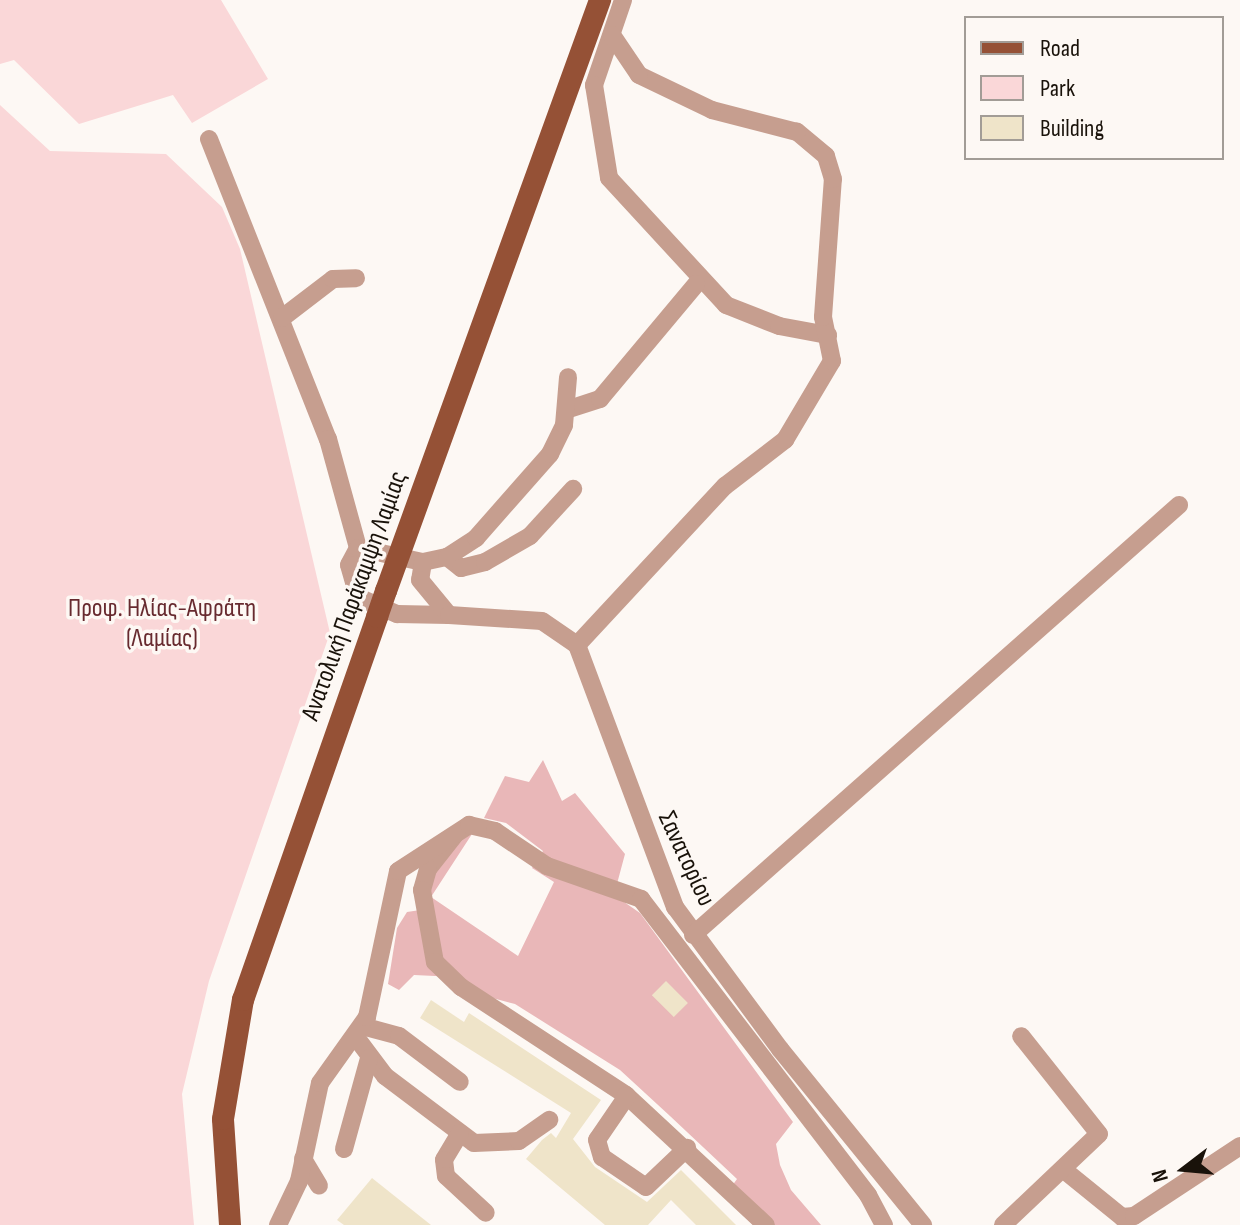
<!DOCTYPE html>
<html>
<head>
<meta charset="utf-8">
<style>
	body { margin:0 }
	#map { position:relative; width:1240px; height:1225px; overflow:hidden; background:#fdf8f4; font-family:"Sofia Sans Condensed",sans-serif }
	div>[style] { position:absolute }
	.green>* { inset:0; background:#fad7d8 }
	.forest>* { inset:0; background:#e9b7b8 }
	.building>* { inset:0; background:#efe4c9; transform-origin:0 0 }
	.minor>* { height:18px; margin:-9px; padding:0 9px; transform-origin:9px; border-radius:9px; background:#c69e8f }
	.major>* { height:22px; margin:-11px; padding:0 11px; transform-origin:11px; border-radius:11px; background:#955136 }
	.major-bridge>* { height:22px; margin:-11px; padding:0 11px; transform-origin:11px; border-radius:11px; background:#955136 }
	span { translate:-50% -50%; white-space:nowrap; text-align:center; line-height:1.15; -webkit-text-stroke:7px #fdf8f4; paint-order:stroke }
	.street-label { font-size:26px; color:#19120a }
	.park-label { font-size:26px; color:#672a2f }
	.legend { position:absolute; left:964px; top:16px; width:260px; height:144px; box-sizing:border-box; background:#fdf8f4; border:2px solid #a29c96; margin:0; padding:10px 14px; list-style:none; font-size:24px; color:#19120a }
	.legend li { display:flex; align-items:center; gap:16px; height:40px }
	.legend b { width:40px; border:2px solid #a29c96 }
	.north { position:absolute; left:1144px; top:1129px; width:80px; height:80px; -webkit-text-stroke:6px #fdf8f4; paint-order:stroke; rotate:254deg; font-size:22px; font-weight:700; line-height:32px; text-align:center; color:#19120a }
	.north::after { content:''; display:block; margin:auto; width:28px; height:36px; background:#19120a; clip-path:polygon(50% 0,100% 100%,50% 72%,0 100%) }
</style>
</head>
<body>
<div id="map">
	<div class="green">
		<div style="clip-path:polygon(0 0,221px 0,268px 79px,192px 123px,173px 95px,79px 124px,14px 60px,0 64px)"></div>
		<div style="clip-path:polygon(0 105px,50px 151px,166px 154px,222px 207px,240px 249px,330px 633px,209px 981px,182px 1094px,194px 1225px,0 1225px)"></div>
	</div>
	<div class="forest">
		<div style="clip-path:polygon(543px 760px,562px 801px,575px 793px,625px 854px,614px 895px,640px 913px,793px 1122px,776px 1144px,780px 1165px,791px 1190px,821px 1225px,753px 1225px,724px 1197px,737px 1179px,670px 1116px,620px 1070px,515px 1004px,485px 996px,456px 977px,414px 975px,399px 990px,388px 984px,397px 928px,407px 912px,427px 909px,428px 888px,452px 841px,472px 834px,431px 897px,518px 956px,554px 882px,532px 868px,543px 851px,506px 823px,484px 818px,505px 776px,529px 782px)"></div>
	</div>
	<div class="building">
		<div style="left:666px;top:981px;width:31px;height:20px;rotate:45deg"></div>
		<div style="clip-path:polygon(431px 1000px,464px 1022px,469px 1013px,601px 1100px,573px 1139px,595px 1167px,647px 1202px,681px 1170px,736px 1225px,696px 1225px,671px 1200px,648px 1225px,605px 1225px,526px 1159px,542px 1140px,551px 1133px,556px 1138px,571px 1113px,420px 1018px)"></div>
		<div style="clip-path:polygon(372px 1178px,431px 1225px,344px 1225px,337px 1220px)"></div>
	</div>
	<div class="minor">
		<div style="left:623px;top:0;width:90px;rotate:108.8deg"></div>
		<div style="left:594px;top:85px;width:94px;rotate:80.8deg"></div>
		<div style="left:609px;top:178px;width:173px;rotate:47.3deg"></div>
		<div style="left:726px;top:305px;width:57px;rotate:21.6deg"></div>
		<div style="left:779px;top:326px;width:50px;rotate:10.4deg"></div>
		<div style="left:209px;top:139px;width:323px;rotate:68.4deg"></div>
		<div style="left:328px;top:439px;width:113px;rotate:74.6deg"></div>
		<div style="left:358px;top:548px;width:19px;rotate:118deg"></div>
		<div style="left:349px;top:565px;width:33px;rotate:74deg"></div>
		<div style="left:358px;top:597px;width:43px;rotate:23.6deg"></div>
		<div style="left:397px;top:614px;width:52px;rotate:1.1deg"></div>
		<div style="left:282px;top:318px;width:64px;rotate:-37.4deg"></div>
		<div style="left:333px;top:279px;width:23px;rotate:-2deg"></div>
		<div style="left:566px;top:410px;width:36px;rotate:-18deg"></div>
		<div style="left:600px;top:399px;width:150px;rotate:-50.1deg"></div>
		<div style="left:358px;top:548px;width:66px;rotate:12.2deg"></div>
		<div style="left:423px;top:562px;width:25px;rotate:-12deg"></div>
		<div style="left:447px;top:557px;width:35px;rotate:-33deg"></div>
		<div style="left:476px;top:538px;width:112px;rotate:-48.6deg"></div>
		<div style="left:550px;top:454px;width:32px;rotate:-64deg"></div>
		<div style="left:564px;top:425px;width:48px;rotate:-85.2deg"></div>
		<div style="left:447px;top:557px;width:18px;rotate:38deg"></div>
		<div style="left:461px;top:568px;width:25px;rotate:-14deg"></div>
		<div style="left:485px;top:562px;width:52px;rotate:-30deg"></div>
		<div style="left:530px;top:536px;width:64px;rotate:-47.5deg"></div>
		<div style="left:423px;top:562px;width:18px;rotate:99deg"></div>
		<div style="left:420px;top:580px;width:45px;rotate:50.4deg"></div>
		<div style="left:449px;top:615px;width:93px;rotate:3.7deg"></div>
		<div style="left:542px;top:621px;width:42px;rotate:34.4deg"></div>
		<div style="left:577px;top:645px;width:280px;rotate:69.5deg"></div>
		<div style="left:675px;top:907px;width:177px;rotate:53.5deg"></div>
		<div style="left:780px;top:1049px;width:227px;rotate:50.9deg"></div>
		<div style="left:577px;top:645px;width:217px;rotate:-47.1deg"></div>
		<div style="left:725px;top:486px;width:76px;rotate:-37.5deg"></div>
		<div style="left:785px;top:440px;width:92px;rotate:-59.3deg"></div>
		<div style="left:832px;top:361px;width:45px;rotate:-101.6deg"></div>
		<div style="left:823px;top:317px;width:138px;rotate:-85.9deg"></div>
		<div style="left:833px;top:179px;width:24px;rotate:-107deg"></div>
		<div style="left:826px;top:156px;width:38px;rotate:-140deg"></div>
		<div style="left:797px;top:132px;width:88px;rotate:-165.5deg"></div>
		<div style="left:712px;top:110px;width:81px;rotate:-154.4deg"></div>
		<div style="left:639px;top:75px;width:48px;rotate:-124deg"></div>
		<div style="left:454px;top:836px;width:42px;rotate:128.2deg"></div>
		<div style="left:428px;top:869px;width:22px;rotate:106deg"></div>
		<div style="left:422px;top:890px;width:73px;rotate:79.8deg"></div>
		<div style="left:435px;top:962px;width:36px;rotate:44deg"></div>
		<div style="left:461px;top:987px;width:197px;rotate:33.2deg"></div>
		<div style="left:626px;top:1095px;width:191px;rotate:42.9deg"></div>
		<div style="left:693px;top:935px;width:649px;rotate:-41.5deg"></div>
		<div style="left:362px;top:1026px;width:38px;rotate:15deg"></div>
		<div style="left:399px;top:1036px;width:76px;rotate:37deg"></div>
		<div style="left:355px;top:1036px;width:50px;rotate:53.1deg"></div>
		<div style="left:385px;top:1076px;width:111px;rotate:37deg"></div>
		<div style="left:474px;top:1143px;width:45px;rotate:-2.5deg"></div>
		<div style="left:519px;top:1141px;width:37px;rotate:-35deg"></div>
		<div style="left:627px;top:1096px;width:53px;rotate:124.3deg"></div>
		<div style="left:597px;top:1140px;width:18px;rotate:74deg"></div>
		<div style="left:602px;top:1157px;width:53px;rotate:34.3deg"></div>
		<div style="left:646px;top:1187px;width:57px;rotate:-43.6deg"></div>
		<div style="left:460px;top:1133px;width:31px;rotate:121deg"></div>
		<div style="left:444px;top:1160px;width:16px;rotate:83deg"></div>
		<div style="left:446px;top:1176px;width:54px;rotate:42.8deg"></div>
		<div style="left:344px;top:1149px;width:94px;rotate:-74.6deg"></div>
		<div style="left:303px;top:1159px;width:31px;rotate:59deg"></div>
		<div style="left:1064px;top:1170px;width:75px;rotate:39deg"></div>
		<div style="left:1122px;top:1217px;width:12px;rotate:-5deg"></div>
		<div style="left:1134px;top:1216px;width:127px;rotate:-33.4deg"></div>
		<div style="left:278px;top:1225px;width:49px;rotate:-64.5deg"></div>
		<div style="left:299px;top:1181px;width:100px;rotate:-77.9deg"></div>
		<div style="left:320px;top:1083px;width:81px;rotate:-54.5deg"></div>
		<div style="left:367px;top:1017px;width:149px;rotate:-78deg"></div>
		<div style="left:398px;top:871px;width:85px;rotate:-32.9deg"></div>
		<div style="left:469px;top:825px;width:27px;rotate:13deg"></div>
		<div style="left:495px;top:831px;width:63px;rotate:33.9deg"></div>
		<div style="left:547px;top:866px;width:100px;rotate:19.3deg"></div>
		<div style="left:641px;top:899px;width:373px;rotate:52.5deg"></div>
		<div style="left:868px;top:1195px;width:34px;rotate:62deg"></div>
		<div style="left:1003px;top:1225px;width:132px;rotate:-43.5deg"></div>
		<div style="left:1099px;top:1134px;width:125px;rotate:-128.5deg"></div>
	</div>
	<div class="major">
		<div style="left:386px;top:591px;width:629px;rotate:-70.09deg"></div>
		<div style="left:230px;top:1225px;width:106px;rotate:-93.8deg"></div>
		<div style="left:223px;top:1119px;width:121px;rotate:-80.5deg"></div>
		<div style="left:243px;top:1000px;width:406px;rotate:-70.7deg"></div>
	</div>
	<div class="major-bridge">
		<div style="left:377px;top:617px;width:28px;rotate:-71deg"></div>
	</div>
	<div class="street-label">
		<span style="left:355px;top:596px;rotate:-70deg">Ανατολική Παράκαμψη Λαμίας</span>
		<span style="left:686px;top:859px;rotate:65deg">Σανατορίου</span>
	</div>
	<div class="park-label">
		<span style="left:162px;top:624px">Προφ. Ηλίας-Αφράτη<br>(Λαμίας)</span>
	</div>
	<ul class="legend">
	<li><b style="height:10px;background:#955136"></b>Road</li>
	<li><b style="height:22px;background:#fad7d8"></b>Park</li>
	<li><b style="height:22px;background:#efe4c9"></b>Building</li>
	</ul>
	<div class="north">N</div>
</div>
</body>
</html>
